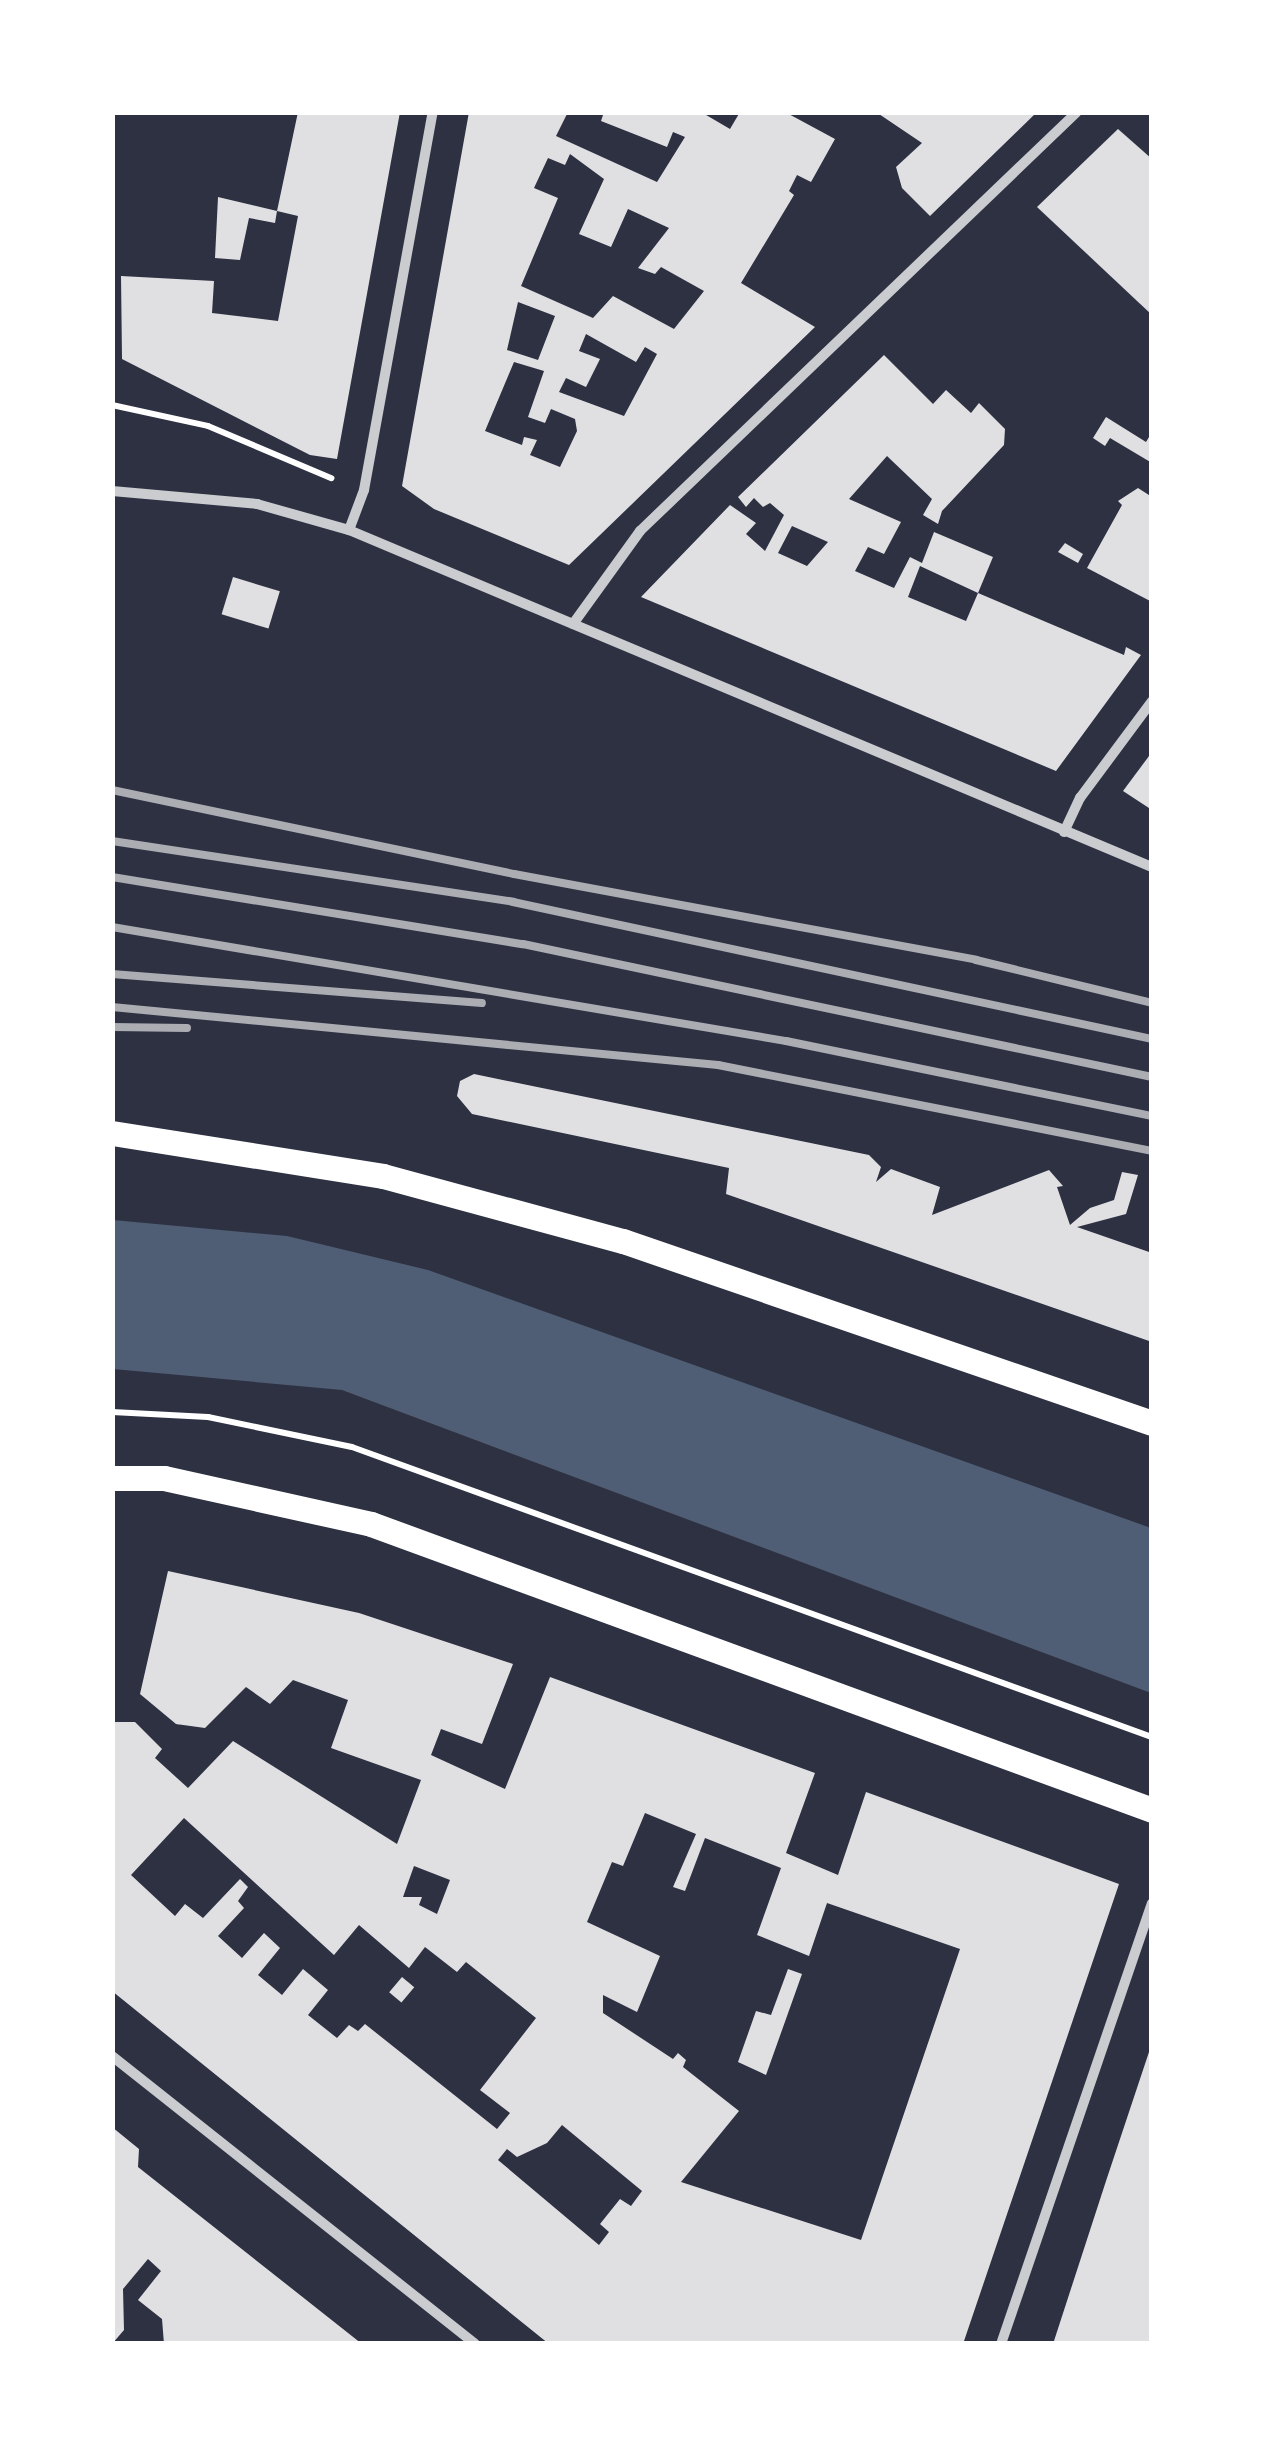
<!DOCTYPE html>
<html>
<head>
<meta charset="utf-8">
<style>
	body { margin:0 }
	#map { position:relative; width:1264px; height:2456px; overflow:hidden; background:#2d3142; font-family:Signika,sans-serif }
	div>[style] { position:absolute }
	.water>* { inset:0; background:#4f5d75 }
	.building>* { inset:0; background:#e0e0e3; transform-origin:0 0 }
	.path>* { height:6px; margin:-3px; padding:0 3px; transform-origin:3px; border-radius:3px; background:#fff }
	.minor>* { height:10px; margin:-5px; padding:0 5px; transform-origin:5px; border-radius:5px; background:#caccd0 }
	.primary>* { height:25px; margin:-12.5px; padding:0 12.5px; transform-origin:12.5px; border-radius:12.5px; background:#fff }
	.rail>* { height:8px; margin:-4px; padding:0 4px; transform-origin:4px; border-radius:4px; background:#abadb3 }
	span { translate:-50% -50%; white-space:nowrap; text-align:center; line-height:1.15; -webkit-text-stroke:9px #fff; paint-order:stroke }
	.frame { position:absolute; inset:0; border:115px solid #fff; pointer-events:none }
</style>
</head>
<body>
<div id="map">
	<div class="water">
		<div style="clip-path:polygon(113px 1220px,287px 1236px,428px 1270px,1151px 1528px,1151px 1693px,342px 1390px,113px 1369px)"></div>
	</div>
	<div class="building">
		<div style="clip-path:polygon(298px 112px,400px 112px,337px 459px,310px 455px,122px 359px,121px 276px,214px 281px,212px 313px,278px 321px,298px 216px,277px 211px)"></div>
		<div style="clip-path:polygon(evenodd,469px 112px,568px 112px,556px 136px,657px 182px,685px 137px,673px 132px,667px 147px,601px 121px,604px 112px,701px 112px,730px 129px,740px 112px,785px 112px,835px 139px,811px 182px,797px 175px,789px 191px,794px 195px,741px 283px,815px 327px,569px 565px,434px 509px,402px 486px,469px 112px,570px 154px,604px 179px,579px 234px,611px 247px,628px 209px,669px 228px,638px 268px,655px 274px,661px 267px,704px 291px,674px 329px,613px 296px,593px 318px,521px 286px,558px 198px,534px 188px,548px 158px,565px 165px,570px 154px,469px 112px,518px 302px,555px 316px,538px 360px,507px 350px,518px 302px,469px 112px,586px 334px,636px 362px,645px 347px,657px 354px,624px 416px,559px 392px,566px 378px,586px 387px,600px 359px,579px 351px,586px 334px,469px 112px,514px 362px,544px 371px,528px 417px,545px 423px,551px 409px,575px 419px,577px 431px,560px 467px,530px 455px,537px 440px,524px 437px,522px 445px,485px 431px,514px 362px)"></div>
		<div style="clip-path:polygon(876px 112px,1037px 112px,930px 216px,902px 188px,896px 167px,922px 143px)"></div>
		<div style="clip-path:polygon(1118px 129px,1152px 159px,1152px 315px,1037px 207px)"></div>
		<div style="clip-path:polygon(218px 197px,277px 211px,275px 223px,249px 218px,240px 260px,215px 258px)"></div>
		<div style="clip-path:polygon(evenodd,884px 355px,933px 404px,946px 390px,971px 413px,979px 403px,1005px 429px,1004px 445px,942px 511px,938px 524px,923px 515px,932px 499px,887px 456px,849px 499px,901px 522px,884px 554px,868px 547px,855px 571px,894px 588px,910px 557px,922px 563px,934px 532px,993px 557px,978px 593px,920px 566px,908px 597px,966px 621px,978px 593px,1124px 655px,1126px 647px,1141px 655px,1056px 771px,641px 597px,730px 505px,756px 523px,746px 534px,765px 551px,784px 515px,770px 503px,763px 507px,754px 498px,746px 507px,738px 497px,884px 355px,792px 526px,828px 542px,807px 566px,778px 553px,792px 526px)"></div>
		<div style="clip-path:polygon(1106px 417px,1146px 442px,1152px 432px,1152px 463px,1110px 438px,1105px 446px,1093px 438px)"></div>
		<div style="clip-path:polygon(1138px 488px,1152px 497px,1152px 602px,1087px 568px,1122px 505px,1118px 501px)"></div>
		<div style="clip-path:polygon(1065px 543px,1083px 554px,1078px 563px,1058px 552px)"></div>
		<div style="left:233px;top:577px;width:49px;height:39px;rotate:17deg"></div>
		<div style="clip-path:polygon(1152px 752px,1152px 810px,1123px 791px)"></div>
		<div style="clip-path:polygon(474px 1074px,869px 1155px,881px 1167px,876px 1182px,891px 1169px,940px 1187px,932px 1215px,1049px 1170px,1063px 1186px,1057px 1187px,1070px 1225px,1090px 1208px,1114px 1200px,1122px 1172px,1138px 1175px,1126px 1214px,1077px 1227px,1152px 1253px,1152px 1342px,726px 1194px,729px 1168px,472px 1114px,457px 1096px,460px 1081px)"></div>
		<div style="clip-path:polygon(evenodd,168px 1571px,359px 1613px,513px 1664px,482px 1744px,441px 1729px,431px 1755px,505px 1789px,550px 1677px,815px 1773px,786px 1853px,838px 1875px,866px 1792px,1119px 1884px,963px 2344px,549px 2344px,112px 1991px,112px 1722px,135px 1722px,162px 1749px,155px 1758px,188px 1788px,233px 1741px,397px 1844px,421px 1780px,331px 1748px,348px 1700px,293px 1680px,270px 1704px,246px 1687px,205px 1728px,176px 1724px,140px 1694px,168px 1571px,645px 1813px,696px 1834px,673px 1887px,685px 1891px,705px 1838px,781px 1868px,757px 1935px,809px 1956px,827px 1903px,960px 1949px,861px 2240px,681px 2182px,739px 2111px,683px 2067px,686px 2060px,678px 2053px,673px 2059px,603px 2013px,603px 1995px,637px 2012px,660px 1956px,587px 1922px,612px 1862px,623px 1866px,645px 1813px,168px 1571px,184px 1818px,334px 1955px,359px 1925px,409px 1968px,425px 1947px,457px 1972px,466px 1962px,536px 2018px,480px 2090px,510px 2113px,497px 2129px,365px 2024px,358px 2031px,349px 2025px,337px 2038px,308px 2015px,328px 1990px,303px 1969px,282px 1995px,258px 1975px,280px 1948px,264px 1933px,242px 1958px,218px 1936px,244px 1908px,238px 1901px,248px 1887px,240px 1879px,203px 1918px,185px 1904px,175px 1916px,131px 1875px,184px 1818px,168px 1571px,414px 1866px,450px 1880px,437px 1914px,419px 1905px,422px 1897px,403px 1897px,414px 1866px,168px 1571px,562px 2125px,642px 2191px,631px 2206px,620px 2199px,600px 2224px,609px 2232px,599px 2245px,498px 2160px,507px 2149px,517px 2157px,547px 2143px,562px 2125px)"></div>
		<div style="clip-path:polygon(788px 1969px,802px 1974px,766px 2075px,738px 2062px,756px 2011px,771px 2015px)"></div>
		<div style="left:402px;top:1977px;width:16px;height:20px;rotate:40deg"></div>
		<div style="clip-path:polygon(1151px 2046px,1152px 2344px,1053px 2344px,1106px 2181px)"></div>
		<div style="clip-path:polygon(112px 2127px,139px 2149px,138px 2167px,362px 2344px,164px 2344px,162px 2319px,138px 2300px,161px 2271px,148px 2259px,123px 2289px,124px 2330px,112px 2344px)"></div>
	</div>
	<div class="path">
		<div style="left:112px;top:405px;width:98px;rotate:12.3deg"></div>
		<div style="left:208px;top:426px;width:134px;rotate:22.9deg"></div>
		<div style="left:112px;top:1412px;width:96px;rotate:3deg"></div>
		<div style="left:208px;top:1417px;width:147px;rotate:11.8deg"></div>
		<div style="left:352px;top:1447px;width:851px;rotate:19.93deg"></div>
	</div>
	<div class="minor">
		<div style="left:112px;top:491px;width:146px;rotate:5.1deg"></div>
		<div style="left:257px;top:504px;width:96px;rotate:15.8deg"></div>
		<div style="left:349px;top:530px;width:871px;rotate:22.77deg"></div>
		<div style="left:349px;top:530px;width:43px;rotate:-69.4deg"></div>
		<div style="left:364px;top:490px;width:384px;rotate:-79.7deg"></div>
		<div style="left:573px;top:624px;width:115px;rotate:-54.2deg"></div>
		<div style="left:640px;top:531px;width:605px;rotate:-43.8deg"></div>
		<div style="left:1064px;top:832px;width:38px;rotate:-65deg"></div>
		<div style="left:1080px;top:798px;width:121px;rotate:-53.4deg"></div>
		<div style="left:112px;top:2056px;width:463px;rotate:38.4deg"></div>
		<div style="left:1001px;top:2344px;width:466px;rotate:-71.1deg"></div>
	</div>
	<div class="primary">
		<div style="left:112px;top:1133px;width:274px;rotate:9deg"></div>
		<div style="left:383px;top:1176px;width:249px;rotate:15.2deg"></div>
		<div style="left:623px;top:1241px;width:559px;rotate:18.99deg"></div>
		<div style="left:112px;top:1478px;width:52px"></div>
		<div style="left:164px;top:1478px;width:212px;rotate:12.5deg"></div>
		<div style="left:371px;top:1524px;width:832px;rotate:20.11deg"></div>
	</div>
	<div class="rail">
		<div style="left:112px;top:790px;width:411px;rotate:11.8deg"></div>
		<div style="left:514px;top:874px;width:470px;rotate:10.5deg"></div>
		<div style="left:976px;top:960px;width:181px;rotate:13.7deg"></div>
		<div style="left:112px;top:841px;width:406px;rotate:8.6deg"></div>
		<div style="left:513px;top:902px;width:654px;rotate:12.1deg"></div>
		<div style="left:112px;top:877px;width:416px;rotate:9.3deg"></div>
		<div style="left:523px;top:944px;width:643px;rotate:11.94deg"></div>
		<div style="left:112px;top:927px;width:684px;rotate:9.6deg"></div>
		<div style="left:786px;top:1041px;width:374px;rotate:11.6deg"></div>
		<div style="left:112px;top:974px;width:371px;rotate:4.5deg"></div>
		<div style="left:112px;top:1007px;width:609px;rotate:5.47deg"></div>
		<div style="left:718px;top:1065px;width:442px;rotate:11.2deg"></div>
		<div style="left:112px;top:1027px;width:75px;rotate:0.8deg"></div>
	</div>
	<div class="frame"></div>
</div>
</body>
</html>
